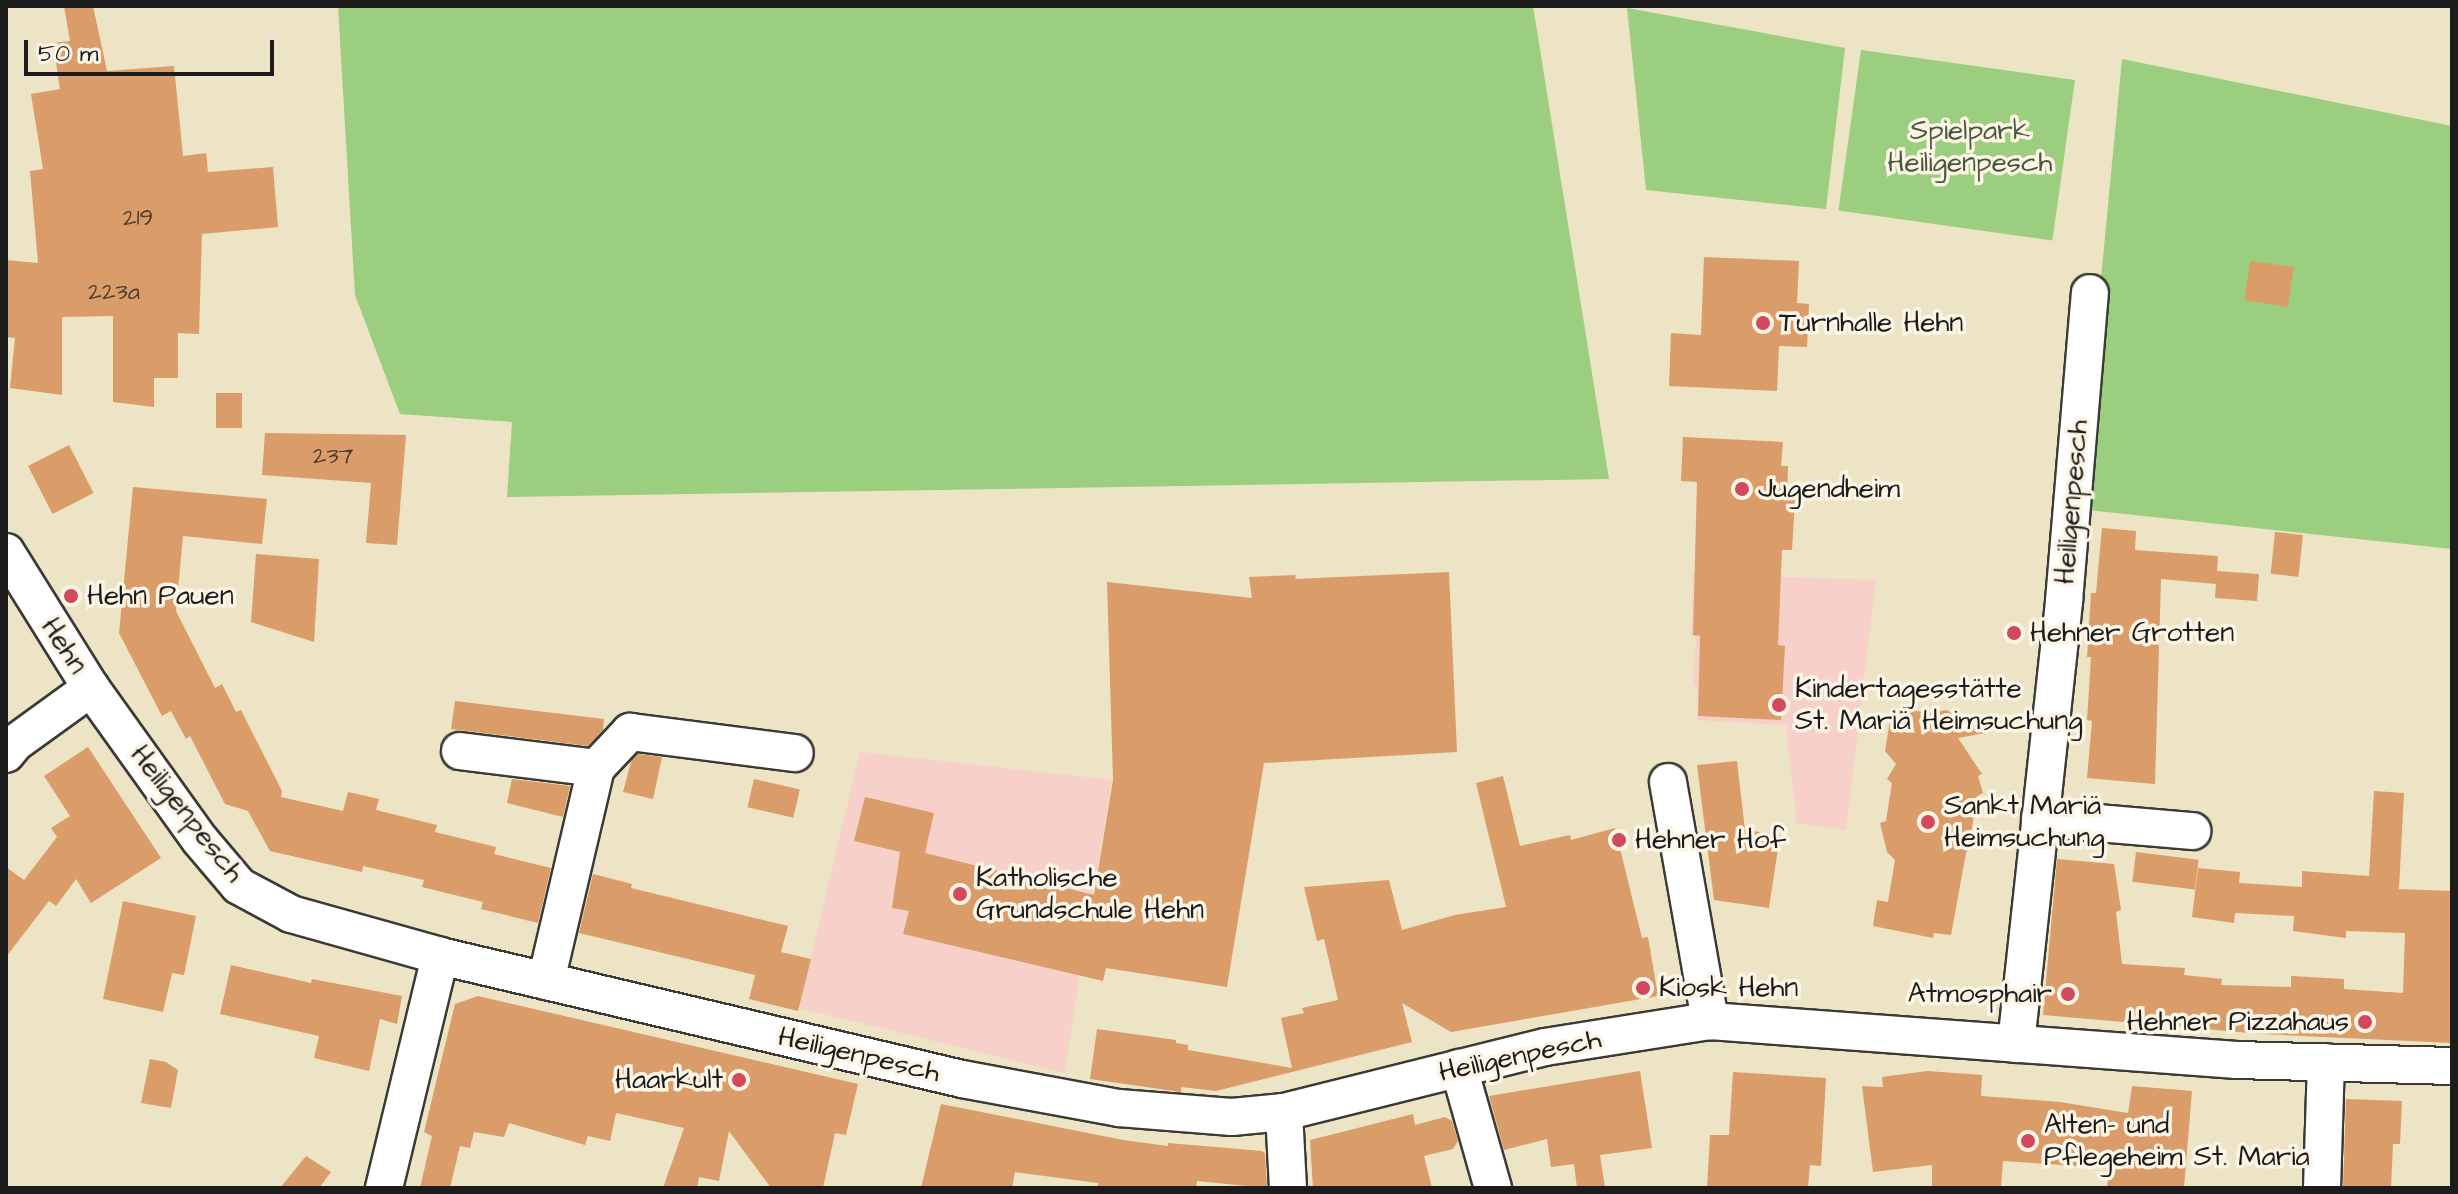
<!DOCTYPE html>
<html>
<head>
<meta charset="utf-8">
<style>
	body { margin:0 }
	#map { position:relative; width:2458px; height:1194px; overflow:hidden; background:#ece4c4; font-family:"Architects Daughter",sans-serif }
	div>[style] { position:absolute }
	.built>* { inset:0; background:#f7d0ca }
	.green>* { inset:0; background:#9bce7e; transform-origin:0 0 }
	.building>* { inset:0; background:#da9c69; transform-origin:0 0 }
	.roads { filter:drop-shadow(2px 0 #3b3a35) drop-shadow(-2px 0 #3b3a35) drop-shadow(0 2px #3b3a35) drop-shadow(0 -2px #3b3a35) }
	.minor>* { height:36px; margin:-18px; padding:0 18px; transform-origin:18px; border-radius:18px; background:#fff }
	.dots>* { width:22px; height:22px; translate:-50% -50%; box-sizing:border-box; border:4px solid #fcf5e5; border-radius:50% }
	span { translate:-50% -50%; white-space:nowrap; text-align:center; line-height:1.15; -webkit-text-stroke:7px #fcf5e5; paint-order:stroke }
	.number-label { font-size:24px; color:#4c3c2f }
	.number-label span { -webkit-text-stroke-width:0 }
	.park-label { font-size:28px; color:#485a3e }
	.poi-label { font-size:28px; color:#1c1c1c }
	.left { translate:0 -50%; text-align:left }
	.right { translate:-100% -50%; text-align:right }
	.street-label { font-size:28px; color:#1c1c1c }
	.frame { position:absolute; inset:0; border:8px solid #1c1c1c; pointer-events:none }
	.scale { position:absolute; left:24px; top:40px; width:250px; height:36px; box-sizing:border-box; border:4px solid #1c1c1c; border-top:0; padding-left:10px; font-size:24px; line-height:28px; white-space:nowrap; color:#1c1c1c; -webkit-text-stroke:6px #fcf5e5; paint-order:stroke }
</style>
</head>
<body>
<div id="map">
	<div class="built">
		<div style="clip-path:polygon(1693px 574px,1876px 580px,1846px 830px,1797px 823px,1786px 725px,1697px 720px,1698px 690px,1693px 684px,1696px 638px,1691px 636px)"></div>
		<div style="clip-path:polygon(860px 752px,1112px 780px,1064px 1073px,799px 1008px)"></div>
	</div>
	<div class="green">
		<div style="clip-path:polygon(338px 6px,1533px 6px,1609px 479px,507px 497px,512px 422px,400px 414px,355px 295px)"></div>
		<div style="clip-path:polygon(1627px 8px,1845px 48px,1826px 209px,1646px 190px)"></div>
		<div style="left:1861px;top:50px;width:216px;height:162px;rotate:8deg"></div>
		<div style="clip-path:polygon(2122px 59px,2452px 126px,2452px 549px,2079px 509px)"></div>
	</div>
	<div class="building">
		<div style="clip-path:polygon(64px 6px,93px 6px,107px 71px,174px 66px,183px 156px,206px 153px,208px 172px,273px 167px,278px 227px,202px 234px,199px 334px,178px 333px,178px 378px,154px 378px,154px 407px,113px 402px,113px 316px,62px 317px,62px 395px,10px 388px,15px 338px,6px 337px,6px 260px,38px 263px,30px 171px,43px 169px,31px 94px,60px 89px,53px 43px,70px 41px)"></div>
		<div style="clip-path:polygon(1704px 257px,1799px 261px,1797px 303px,1809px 304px,1807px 347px,1779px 346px,1777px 391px,1669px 386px,1671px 333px,1701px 335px)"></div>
		<div style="left:2250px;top:261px;width:44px;height:40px;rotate:8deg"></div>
		<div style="left:216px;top:393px;width:26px;height:35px"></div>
		<div style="clip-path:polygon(265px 433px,406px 435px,397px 545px,366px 543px,371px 483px,262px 475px)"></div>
		<div style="clip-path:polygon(1683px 437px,1783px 442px,1781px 466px,1788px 466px,1787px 500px,1795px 500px,1792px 550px,1782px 550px,1778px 645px,1785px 646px,1781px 720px,1698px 716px,1700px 636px,1693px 635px,1697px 482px,1681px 481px)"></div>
		<div style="left:69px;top:445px;width:54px;height:46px;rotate:63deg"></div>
		<div style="clip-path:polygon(133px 487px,267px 499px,262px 544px,183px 536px,176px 611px,215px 688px,222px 684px,236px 712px,241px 710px,282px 791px,281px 797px,343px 811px,348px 792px,379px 799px,376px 810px,437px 825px,435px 832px,496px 847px,494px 854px,551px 868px,538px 923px,481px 909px,483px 902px,422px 887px,424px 880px,363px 866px,362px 872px,270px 851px,248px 811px,225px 804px,190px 736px,186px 739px,171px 711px,162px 716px,119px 633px)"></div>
		<div style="clip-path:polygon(2102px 528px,2136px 531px,2135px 550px,2218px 556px,2217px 571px,2259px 574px,2257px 601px,2215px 598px,2216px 584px,2161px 579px,2155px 784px,2087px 778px,2092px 721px,2087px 720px,2091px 657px,2087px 657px,2091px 593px,2096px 593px)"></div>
		<div style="left:2275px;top:532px;width:28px;height:42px;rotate:6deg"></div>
		<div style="clip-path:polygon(256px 554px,319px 559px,314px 642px,251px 622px)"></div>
		<div style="clip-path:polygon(1449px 572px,1457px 752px,1264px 763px,1227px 987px,1106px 968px,1103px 981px,903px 934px,909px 911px,892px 908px,900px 852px,854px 841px,865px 797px,934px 813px,925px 853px,1094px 895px,1113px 780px,1107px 582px,1252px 598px,1249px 577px,1296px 575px,1295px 579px)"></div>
		<div style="clip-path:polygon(455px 701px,604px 719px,603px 730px,588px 746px,451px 729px)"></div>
		<div style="clip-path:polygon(1892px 708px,1931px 713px,1946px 710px,1990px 732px,1958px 738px,1982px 774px,1978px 776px,1983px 793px,1977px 796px,1971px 834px,1976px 838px,1966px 853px,1951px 935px,1934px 933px,1933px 938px,1873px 926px,1877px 900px,1888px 902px,1895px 860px,1887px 852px,1880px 823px,1886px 821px,1892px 783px,1887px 779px,1896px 764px,1885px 751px)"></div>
		<div style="clip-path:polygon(88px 747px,161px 858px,91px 903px,76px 879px,56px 906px,49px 901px,6px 957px,6px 867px,24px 880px,57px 837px,51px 828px,70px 816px,44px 776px)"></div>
		<div style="clip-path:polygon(638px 754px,662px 757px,653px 799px,623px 792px,631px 762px)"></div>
		<div style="clip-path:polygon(1737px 761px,1745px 830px,1780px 835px,1769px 908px,1714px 900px,1697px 765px)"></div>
		<div style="clip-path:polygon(1503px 776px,1520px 846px,1570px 835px,1571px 840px,1615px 828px,1642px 938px,1648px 937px,1658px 996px,1451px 1032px,1402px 1003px,1412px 1042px,1216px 1091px,1181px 1087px,1181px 1092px,1090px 1079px,1097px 1029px,1176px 1040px,1176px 1043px,1188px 1045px,1188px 1050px,1292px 1068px,1281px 1018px,1304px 1013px,1302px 1008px,1338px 1000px,1324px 939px,1317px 941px,1304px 887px,1389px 880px,1402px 930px,1455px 915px,1506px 907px,1476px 783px)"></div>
		<div style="clip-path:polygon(512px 779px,570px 786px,563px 817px,507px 803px)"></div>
		<div style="left:754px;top:779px;width:47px;height:29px;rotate:13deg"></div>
		<div style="clip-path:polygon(2374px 791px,2404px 793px,2399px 889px,2452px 891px,2452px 1043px,2262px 1034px,2043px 1015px,2057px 859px,2114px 864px,2121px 910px,2116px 912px,2122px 964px,2185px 968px,2184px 975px,2222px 979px,2221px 985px,2291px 987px,2291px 976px,2344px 979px,2344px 989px,2403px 993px,2405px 933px,2346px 931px,2346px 938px,2293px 931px,2294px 916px,2235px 913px,2234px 923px,2192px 917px,2198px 868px,2240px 872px,2239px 883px,2302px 887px,2302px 871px,2369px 876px)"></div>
		<div style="left:2136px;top:852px;width:63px;height:30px;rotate:7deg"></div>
		<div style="clip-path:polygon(593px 874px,632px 884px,631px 888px,788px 926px,781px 952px,811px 959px,798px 1011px,749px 999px,755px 975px,579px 933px)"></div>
		<div style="clip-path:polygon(123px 901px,196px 916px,184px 975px,172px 973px,163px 1012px,103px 999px)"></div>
		<div style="clip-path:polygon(231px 965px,311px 983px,312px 979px,402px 996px,397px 1024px,380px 1019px,369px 1071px,314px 1058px,319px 1036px,220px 1014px)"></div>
		<div style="clip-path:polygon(478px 996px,858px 1084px,846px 1135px,835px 1133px,823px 1188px,771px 1188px,729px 1131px,719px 1181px,699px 1177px,697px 1188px,663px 1188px,684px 1128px,616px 1113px,610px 1141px,588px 1136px,585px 1145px,509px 1123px,504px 1137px,474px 1132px,470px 1148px,460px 1146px,450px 1188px,420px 1188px,432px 1136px,424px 1132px,455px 1004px)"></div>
		<div style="clip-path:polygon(150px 1059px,166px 1062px,178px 1070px,171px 1108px,141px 1103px)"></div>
		<div style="clip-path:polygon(1640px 1071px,1652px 1148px,1600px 1155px,1605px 1188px,1577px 1188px,1574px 1164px,1551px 1167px,1547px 1139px,1504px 1150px,1489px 1096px)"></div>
		<div style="clip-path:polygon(1927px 1071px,1982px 1075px,1981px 1096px,2060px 1102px,2128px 1113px,2132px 1086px,2192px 1091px,2184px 1188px,2107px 1188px,2109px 1168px,2003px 1161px,2001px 1188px,1932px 1188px,1932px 1165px,1873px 1172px,1862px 1086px,1883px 1087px,1882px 1077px)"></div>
		<div style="clip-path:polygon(1733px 1072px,1826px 1078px,1821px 1166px,1810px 1165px,1808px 1188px,1707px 1188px,1710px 1135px,1729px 1135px)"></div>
		<div style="clip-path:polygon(2346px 1099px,2402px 1101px,2400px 1144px,2393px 1144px,2391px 1188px,2343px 1188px)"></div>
		<div style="clip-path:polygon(941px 1104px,1123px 1140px,1168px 1146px,1168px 1143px,1262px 1151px,1265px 1153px,1267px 1188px,1197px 1181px,1196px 1188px,1098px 1188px,1098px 1183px,1015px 1172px,1012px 1188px,921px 1188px)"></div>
		<div style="clip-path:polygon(1413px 1114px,1415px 1125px,1445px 1117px,1452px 1121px,1458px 1141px,1453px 1149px,1424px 1156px,1432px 1188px,1309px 1188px,1309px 1185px,1313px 1188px,1310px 1140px)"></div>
		<div style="clip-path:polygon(306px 1156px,331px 1172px,319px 1188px,280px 1188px)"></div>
	</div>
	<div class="roads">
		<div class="minor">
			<div style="left:6px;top:552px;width:160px;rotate:58deg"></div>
			<div style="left:91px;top:688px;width:187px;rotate:54.4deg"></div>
			<div style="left:200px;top:840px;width:60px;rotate:49.7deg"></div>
			<div style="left:239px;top:886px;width:59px;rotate:28.3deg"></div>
			<div style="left:291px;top:914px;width:155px;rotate:15.7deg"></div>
			<div style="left:440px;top:956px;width:536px;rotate:13.26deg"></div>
			<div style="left:962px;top:1079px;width:160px;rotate:10.5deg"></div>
			<div style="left:1119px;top:1108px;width:113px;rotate:4.6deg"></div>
			<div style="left:1232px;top:1117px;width:52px;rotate:-5.5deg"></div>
			<div style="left:1284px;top:1112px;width:269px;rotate:-14deg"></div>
			<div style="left:1545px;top:1047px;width:167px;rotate:-9deg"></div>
			<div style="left:1710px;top:1021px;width:528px;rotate:4.23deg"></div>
			<div style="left:2237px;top:1060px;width:215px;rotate:1.6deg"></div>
			<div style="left:460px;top:751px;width:137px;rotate:7.1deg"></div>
			<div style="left:596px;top:768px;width:219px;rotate:103.2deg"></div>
			<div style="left:6px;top:754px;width:14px;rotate:-51deg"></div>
			<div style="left:15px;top:743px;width:94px;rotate:-35.9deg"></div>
			<div style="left:596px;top:768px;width:50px;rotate:-46.6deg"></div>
			<div style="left:630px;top:732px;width:166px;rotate:7.3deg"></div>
			<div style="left:1668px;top:782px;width:243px;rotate:80deg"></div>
			<div style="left:2040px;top:818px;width:153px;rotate:4.9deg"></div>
			<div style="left:2016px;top:1044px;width:446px;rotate:-83.8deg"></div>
			<div style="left:2064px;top:601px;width:309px;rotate:-85.2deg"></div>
			<div style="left:1459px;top:1068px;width:125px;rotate:74.2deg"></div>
			<div style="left:1284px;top:1112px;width:76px;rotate:87deg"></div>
			<div style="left:384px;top:1188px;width:239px;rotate:-76.4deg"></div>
			<div style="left:2322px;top:1188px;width:126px;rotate:-88.2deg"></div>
		</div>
	</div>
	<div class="dots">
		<div style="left:1763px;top:323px;background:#d1495b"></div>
		<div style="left:1742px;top:489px;background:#d1495b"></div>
		<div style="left:71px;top:596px;background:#d1495b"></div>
		<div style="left:2014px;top:633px;background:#d1495b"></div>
		<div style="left:1779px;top:705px;background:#d1495b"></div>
		<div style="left:1928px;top:822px;background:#d1495b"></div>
		<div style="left:1619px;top:840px;background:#d1495b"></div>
		<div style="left:960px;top:894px;background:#d1495b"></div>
		<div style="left:1643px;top:988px;background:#d1495b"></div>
		<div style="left:2068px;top:994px;background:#d1495b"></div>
		<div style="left:2365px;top:1022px;background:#d1495b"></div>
		<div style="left:739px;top:1080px;background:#d1495b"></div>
		<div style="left:2028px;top:1141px;background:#d1495b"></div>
	</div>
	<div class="number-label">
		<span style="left:138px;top:219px">219</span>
		<span style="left:114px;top:293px">223a</span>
		<span style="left:333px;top:457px">237</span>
	</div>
	<div class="park-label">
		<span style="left:1970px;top:147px">Spielpark<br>Heiligenpesch</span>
	</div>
	<div class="poi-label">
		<span class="left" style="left:1779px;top:323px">Turnhalle Hehn</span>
		<span class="left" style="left:1758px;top:489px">Jugendheim</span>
		<span class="left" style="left:87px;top:596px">Hehn Pauen</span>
		<span class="left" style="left:2030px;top:633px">Hehner Grotten</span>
		<span class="left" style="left:1795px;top:705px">Kindertagesstätte<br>St. Mariä Heimsuchung</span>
		<span class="left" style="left:1944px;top:822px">Sankt Mariä<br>Heimsuchung</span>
		<span class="left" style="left:1635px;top:840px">Hehner Hof</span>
		<span class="left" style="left:976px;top:894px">Katholische<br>Grundschule Hehn</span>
		<span class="left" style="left:1659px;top:988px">Kiosk Hehn</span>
		<span class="right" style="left:2052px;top:994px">Atmosphair</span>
		<span class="right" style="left:2349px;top:1022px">Hehner Pizzahaus</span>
		<span class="right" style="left:723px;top:1080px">Haarkult</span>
		<span class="left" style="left:2044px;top:1141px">Alten- und<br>Pflegeheim St. Maria</span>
	</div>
	<div class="street-label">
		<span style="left:2072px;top:502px;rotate:-85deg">Heiligenpesch</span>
		<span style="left:64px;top:646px;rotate:57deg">Hehn</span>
		<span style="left:187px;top:814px;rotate:52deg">Heiligenpesch</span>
		<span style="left:859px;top:1055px;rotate:13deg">Heiligenpesch</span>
		<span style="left:1520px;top:1056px;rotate:-12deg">Heiligenpesch</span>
	</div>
	<div class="frame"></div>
	<div class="scale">50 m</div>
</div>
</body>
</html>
